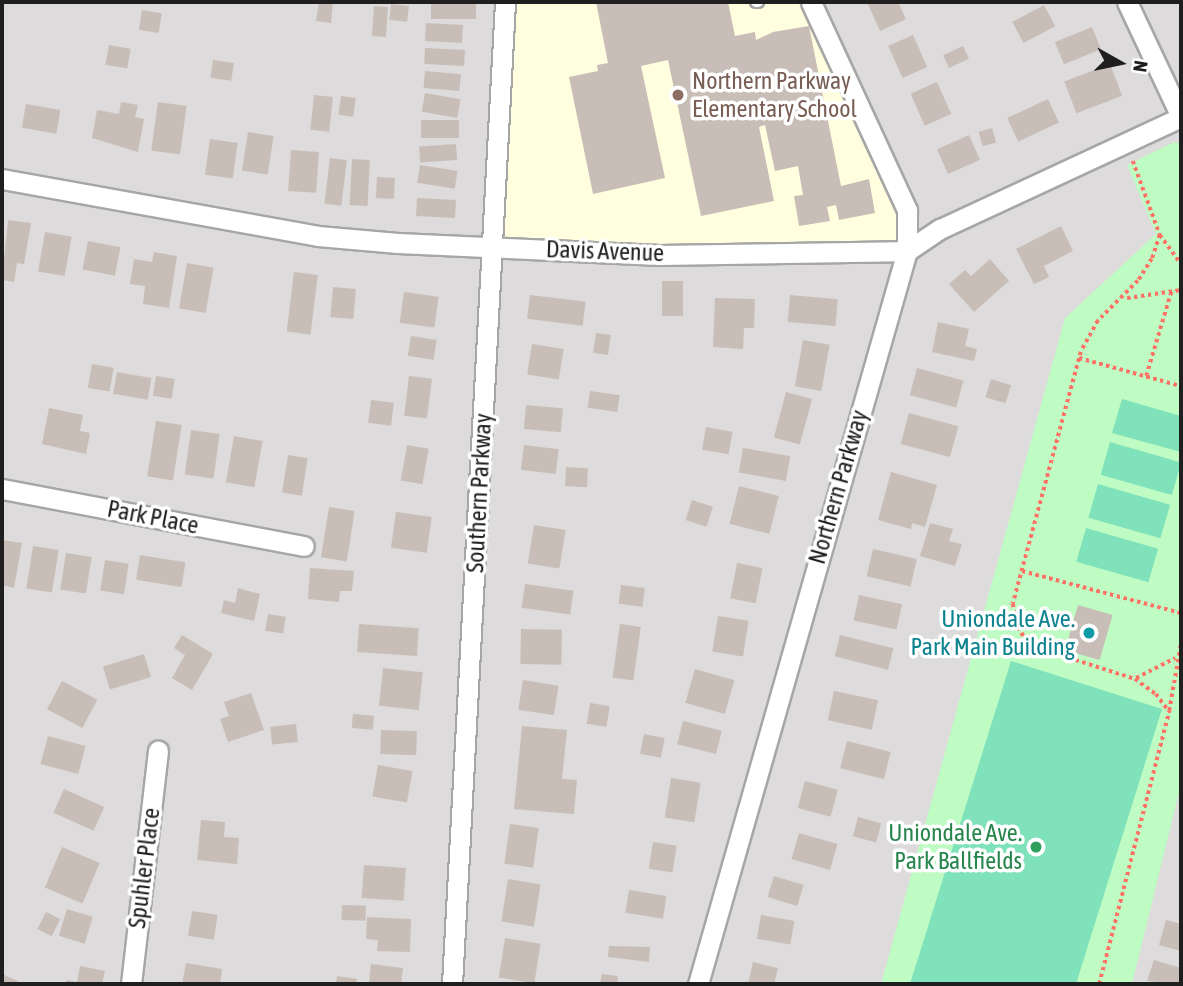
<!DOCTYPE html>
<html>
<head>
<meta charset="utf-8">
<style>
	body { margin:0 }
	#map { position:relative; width:1183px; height:986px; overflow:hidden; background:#f0ece4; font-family:"Asap Condensed",sans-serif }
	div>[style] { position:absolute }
	.residential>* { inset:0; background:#dddbdb; transform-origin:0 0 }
	.education>* { inset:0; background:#fffede }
	.park>* { inset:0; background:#bffcc3 }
	.pitch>* { inset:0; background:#7fe2ba; transform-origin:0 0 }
	.building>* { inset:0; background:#c8beb7; transform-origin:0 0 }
	.path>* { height:3.5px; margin-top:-1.75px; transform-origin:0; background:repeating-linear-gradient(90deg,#ff7366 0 3.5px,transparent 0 7px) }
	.roads { filter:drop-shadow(2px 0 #a6a6a6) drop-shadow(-2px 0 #a6a6a6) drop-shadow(0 2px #a6a6a6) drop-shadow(0 -2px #a6a6a6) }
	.lane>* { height:10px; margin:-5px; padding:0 5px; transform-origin:5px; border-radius:5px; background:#fff }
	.street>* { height:19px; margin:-9.5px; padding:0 9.5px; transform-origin:9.5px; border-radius:9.5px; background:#fff }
	.dots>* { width:19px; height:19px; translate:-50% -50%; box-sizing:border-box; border:4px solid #fff; border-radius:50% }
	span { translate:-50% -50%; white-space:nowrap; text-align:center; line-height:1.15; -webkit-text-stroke:7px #fff; paint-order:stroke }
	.education-label { font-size:24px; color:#785e54 }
	.left { translate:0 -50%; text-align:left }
	.street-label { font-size:24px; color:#1f1f1f }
	.culture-label { font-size:24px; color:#0d838f }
	.right { translate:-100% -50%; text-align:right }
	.leisure-label { font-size:24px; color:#27864d }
	.frame { position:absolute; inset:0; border:4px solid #1f1f1f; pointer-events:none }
	.north { position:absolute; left:1085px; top:28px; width:70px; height:70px; -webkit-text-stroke:5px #fff; paint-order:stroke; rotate:99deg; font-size:19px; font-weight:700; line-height:28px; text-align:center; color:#1f1f1f }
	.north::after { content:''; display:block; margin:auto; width:24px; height:32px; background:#1f1f1f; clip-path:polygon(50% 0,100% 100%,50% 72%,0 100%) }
</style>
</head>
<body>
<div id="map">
	<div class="residential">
		<div style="left:2px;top:2px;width:1179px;height:982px"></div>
	</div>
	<div class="education">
		<div style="clip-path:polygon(505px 2px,811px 2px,899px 188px,907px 251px,493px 247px)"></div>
	</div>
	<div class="park">
		<div style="clip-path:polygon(1174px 142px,1181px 144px,1181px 784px,1132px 984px,881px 984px,1065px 318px,1156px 234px,1127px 165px)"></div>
	</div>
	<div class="pitch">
		<div style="clip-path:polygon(1122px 399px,1181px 416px,1181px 452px,1112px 433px)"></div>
		<div style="left:1110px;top:442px;width:74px;height:34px;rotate:16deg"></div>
		<div style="left:1098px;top:484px;width:75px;height:35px;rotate:16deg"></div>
		<div style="left:1086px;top:528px;width:75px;height:35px;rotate:16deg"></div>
		<div style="clip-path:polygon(1011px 661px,1162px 709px,1076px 984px,910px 984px)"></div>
	</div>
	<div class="building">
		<div style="clip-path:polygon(319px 2px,333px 2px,331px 23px,316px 21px)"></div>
		<div style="left:431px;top:2px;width:45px;height:17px"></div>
		<div style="clip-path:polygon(596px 2px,728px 2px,735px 36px,755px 32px,756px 40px,773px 32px,809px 26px,841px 186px,869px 179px,875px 213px,839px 220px,836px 205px,827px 207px,830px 221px,799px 226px,794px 196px,803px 195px,798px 166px,775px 171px,765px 125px,759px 127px,774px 201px,701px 216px,668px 60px,641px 66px,665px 178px,593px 194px,569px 77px,598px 71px,597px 65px,608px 63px)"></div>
		<div style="clip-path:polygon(867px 2px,898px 2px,906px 19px,880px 31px)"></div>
		<div style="left:391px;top:4px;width:18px;height:16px;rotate:6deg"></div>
		<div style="left:1044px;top:5px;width:24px;height:36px;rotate:62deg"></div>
		<div style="left:374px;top:6px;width:14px;height:30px;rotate:4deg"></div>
		<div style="left:142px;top:10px;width:20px;height:20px;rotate:9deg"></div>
		<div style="left:426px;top:23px;width:37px;height:18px;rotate:3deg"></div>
		<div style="left:1092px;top:27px;width:24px;height:40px;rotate:68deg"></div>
		<div style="left:913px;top:35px;width:35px;height:27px;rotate:66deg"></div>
		<div style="left:109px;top:45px;width:22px;height:20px;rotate:10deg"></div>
		<div style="left:963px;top:46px;width:14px;height:22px;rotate:65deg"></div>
		<div style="left:425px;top:48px;width:40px;height:16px;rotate:3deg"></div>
		<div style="left:213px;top:60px;width:21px;height:18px;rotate:8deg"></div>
		<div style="left:1110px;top:64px;width:34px;height:49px;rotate:69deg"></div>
		<div style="left:425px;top:71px;width:36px;height:17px;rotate:5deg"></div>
		<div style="left:937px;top:82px;width:35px;height:29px;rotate:66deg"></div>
		<div style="left:425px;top:93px;width:36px;height:19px;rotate:10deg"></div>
		<div style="left:314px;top:95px;width:19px;height:35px;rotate:6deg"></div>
		<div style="left:341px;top:96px;width:15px;height:19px;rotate:8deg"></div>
		<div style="left:1048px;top:99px;width:26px;height:45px;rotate:65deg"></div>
		<div style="clip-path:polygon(121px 102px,138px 105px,135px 117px,144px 119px,138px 152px,92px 138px,97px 110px,119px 114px)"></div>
		<div style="left:158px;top:102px;width:29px;height:49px;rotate:8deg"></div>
		<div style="left:26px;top:104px;width:35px;height:24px;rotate:10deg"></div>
		<div style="left:421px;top:120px;width:38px;height:18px"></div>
		<div style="left:992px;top:128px;width:15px;height:14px;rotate:74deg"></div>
		<div style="left:248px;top:132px;width:26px;height:39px;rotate:9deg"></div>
		<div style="left:969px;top:135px;width:27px;height:35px;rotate:66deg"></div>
		<div style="left:210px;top:139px;width:28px;height:36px;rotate:8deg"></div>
		<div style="left:456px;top:144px;width:16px;height:37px;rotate:86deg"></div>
		<div style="left:291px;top:150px;width:28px;height:41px;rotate:4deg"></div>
		<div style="left:330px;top:158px;width:17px;height:46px;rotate:7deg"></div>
		<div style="left:352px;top:159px;width:18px;height:46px;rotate:3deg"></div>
		<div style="left:420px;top:165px;width:38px;height:18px;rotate:9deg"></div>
		<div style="left:377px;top:177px;width:18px;height:21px;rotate:3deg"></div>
		<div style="left:417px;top:198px;width:39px;height:18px;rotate:3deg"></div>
		<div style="clip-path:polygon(8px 220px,31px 223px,24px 264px,17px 263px,14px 282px,2px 280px)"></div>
		<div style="clip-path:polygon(1061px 226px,1073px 251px,1044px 266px,1049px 277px,1034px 284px,1016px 249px)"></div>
		<div style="left:45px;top:232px;width:27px;height:40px;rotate:10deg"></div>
		<div style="left:88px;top:241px;width:33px;height:29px;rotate:11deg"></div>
		<div style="clip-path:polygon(154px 252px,177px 256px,169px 308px,143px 304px,145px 286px,130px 284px,134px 259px,152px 262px)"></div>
		<div style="clip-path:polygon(990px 259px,1009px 281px,974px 312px,949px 284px,965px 270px,971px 276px)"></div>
		<div style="left:187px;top:263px;width:27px;height:46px;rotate:10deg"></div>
		<div style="left:294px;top:272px;width:24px;height:60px;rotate:7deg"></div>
		<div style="left:683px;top:281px;width:35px;height:21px;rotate:90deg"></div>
		<div style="left:333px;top:287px;width:23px;height:30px;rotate:5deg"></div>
		<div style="left:404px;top:292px;width:35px;height:31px;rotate:8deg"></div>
		<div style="left:530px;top:295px;width:56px;height:24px;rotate:7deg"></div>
		<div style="left:790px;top:295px;width:48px;height:27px;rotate:5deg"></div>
		<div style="clip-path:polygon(715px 298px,755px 299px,754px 328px,744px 328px,743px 349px,713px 347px)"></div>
		<div style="clip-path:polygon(938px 322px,969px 329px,965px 346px,977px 349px,974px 361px,932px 352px)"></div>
		<div style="left:596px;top:333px;width:15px;height:20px;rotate:8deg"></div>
		<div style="left:411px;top:336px;width:26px;height:20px;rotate:9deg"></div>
		<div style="left:803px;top:340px;width:27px;height:47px;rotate:10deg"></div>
		<div style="left:532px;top:344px;width:32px;height:31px;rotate:9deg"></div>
		<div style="left:92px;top:364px;width:22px;height:24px;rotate:10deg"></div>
		<div style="left:917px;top:368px;width:48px;height:28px;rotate:15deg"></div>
		<div style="left:117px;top:372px;width:35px;height:22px;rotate:10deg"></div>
		<div style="left:156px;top:376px;width:19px;height:20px;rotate:9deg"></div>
		<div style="left:409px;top:376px;width:23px;height:40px;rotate:7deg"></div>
		<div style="left:991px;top:379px;width:21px;height:19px;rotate:17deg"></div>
		<div style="left:590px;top:391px;width:30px;height:17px;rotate:8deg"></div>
		<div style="left:786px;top:392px;width:27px;height:47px;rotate:15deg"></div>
		<div style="left:371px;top:400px;width:23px;height:23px;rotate:7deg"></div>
		<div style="left:526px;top:405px;width:37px;height:24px;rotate:5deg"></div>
		<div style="clip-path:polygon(49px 408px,83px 415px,80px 431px,90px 433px,86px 454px,42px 444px)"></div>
		<div style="left:909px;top:413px;width:51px;height:32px;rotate:15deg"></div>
		<div style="left:156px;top:421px;width:26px;height:56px;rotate:9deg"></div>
		<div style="left:706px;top:427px;width:27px;height:23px;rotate:10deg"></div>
		<div style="left:191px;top:430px;width:29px;height:45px;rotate:8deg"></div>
		<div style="left:234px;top:436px;width:29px;height:47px;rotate:10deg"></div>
		<div style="left:407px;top:445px;width:22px;height:36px;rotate:10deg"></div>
		<div style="left:524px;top:445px;width:35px;height:25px;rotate:7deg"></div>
		<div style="left:743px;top:448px;width:48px;height:25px;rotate:10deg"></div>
		<div style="left:288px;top:455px;width:20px;height:38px;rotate:9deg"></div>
		<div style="left:566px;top:467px;width:22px;height:19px;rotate:3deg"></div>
		<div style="clip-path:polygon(891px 472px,937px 485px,925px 527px,912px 523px,911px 529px,878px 520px)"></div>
		<div style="left:739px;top:486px;width:41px;height:39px;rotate:14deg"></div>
		<div style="left:692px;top:500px;width:22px;height:21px;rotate:18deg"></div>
		<div style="left:329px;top:507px;width:26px;height:51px;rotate:9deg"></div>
		<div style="left:396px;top:512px;width:36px;height:36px;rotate:8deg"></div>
		<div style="clip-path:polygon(930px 523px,953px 529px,949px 541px,962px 544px,955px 566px,920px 556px)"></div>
		<div style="left:534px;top:525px;width:32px;height:39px;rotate:9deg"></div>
		<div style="clip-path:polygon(2px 540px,22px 543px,14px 588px,2px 585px)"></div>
		<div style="left:33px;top:546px;width:26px;height:43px;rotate:9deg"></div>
		<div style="left:873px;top:549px;width:45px;height:28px;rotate:13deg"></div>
		<div style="left:66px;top:553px;width:26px;height:37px;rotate:9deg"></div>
		<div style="left:140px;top:555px;width:46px;height:25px;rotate:9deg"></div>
		<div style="left:105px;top:560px;width:24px;height:31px;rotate:9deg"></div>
		<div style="left:737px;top:563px;width:26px;height:36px;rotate:11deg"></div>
		<div style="clip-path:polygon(310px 568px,354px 571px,352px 591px,340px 591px,339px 602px,308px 599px)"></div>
		<div style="left:525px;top:584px;width:49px;height:24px;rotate:8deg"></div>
		<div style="left:621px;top:585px;width:24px;height:19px;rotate:7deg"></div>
		<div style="clip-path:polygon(238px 588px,260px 594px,254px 621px,221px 613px,224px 600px,235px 603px)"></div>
		<div style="left:859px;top:595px;width:44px;height:26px;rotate:12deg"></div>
		<div style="left:1078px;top:605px;width:36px;height:47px;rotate:16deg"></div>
		<div style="left:268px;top:614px;width:18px;height:17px;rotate:9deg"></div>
		<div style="left:718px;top:616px;width:31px;height:36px;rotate:9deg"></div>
		<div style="left:359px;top:624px;width:60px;height:28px;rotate:4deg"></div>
		<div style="left:620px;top:624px;width:21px;height:54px;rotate:8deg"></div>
		<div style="left:521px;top:629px;width:41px;height:35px;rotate:1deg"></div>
		<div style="clip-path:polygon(182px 635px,213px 654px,192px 690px,172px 678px,185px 655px,174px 648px)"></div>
		<div style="left:840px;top:635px;width:55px;height:22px;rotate:14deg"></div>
		<div style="left:144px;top:654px;width:24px;height:43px;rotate:73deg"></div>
		<div style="left:383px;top:668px;width:40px;height:38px;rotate:6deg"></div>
		<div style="left:695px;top:669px;width:41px;height:35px;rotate:16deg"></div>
		<div style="left:523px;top:680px;width:36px;height:30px;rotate:9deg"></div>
		<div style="left:62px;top:681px;width:40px;height:32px;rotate:28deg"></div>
		<div style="left:834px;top:691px;width:45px;height:30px;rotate:12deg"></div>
		<div style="clip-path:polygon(251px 693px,264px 730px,228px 742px,220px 719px,229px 716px,224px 702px)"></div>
		<div style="left:590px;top:703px;width:20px;height:21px;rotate:9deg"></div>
		<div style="left:353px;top:714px;width:21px;height:14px;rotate:5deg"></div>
		<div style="left:683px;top:721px;width:40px;height:24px;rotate:14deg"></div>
		<div style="left:296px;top:724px;width:18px;height:26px;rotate:84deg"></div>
		<div style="clip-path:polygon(522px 726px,567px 730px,562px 779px,577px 780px,574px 814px,514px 809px)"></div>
		<div style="left:381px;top:730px;width:36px;height:24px;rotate:2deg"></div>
		<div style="left:644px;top:734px;width:21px;height:20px;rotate:11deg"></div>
		<div style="left:48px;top:736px;width:39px;height:29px;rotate:15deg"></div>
		<div style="left:847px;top:741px;width:45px;height:28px;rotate:14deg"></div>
		<div style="left:378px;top:765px;width:35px;height:32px;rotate:10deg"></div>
		<div style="left:671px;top:778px;width:30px;height:40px;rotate:9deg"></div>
		<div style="left:805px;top:781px;width:34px;height:28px;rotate:15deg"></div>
		<div style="left:64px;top:789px;width:44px;height:26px;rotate:24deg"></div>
		<div style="left:858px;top:817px;width:24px;height:20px;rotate:15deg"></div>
		<div style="clip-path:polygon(201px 820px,225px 822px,224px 837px,239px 838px,237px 864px,197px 860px)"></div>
		<div style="left:510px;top:824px;width:29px;height:40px;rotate:8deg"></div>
		<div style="left:799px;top:833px;width:40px;height:27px;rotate:16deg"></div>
		<div style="left:653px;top:842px;width:24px;height:27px;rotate:9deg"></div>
		<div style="left:62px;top:847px;width:41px;height:44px;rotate:23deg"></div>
		<div style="left:364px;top:865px;width:42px;height:33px;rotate:4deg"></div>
		<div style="left:774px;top:876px;width:31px;height:22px;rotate:17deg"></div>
		<div style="left:508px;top:879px;width:33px;height:43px;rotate:9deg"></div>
		<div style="left:629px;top:890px;width:38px;height:23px;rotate:9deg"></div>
		<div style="left:342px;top:905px;width:24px;height:15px;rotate:2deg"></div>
		<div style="left:67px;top:909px;width:27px;height:28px;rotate:17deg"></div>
		<div style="left:192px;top:911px;width:26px;height:25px;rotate:9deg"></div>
		<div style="left:46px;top:912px;width:16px;height:19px;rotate:27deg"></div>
		<div style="left:761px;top:915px;width:34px;height:24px;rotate:10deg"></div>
		<div style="clip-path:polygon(367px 917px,411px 919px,410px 952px,377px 951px,378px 940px,366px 939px)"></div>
		<div style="clip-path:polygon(1166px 920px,1181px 924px,1181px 951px,1159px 945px)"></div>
		<div style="left:505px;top:938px;width:36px;height:40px;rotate:9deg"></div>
		<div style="clip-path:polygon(609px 946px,650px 947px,649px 962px,608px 957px)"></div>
		<div style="clip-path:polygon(1154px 960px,1181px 968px,1181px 984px,1147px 981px)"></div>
		<div style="clip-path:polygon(753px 962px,778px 968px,774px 984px,748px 984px)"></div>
		<div style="clip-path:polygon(186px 963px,222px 969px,220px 984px,182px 984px)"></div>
		<div style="clip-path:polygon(371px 964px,403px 968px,401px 984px,369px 984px)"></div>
		<div style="clip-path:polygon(80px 966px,105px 971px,102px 984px,66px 984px,67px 980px,77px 982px)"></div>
		<div style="clip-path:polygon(2px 974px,18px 981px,17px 984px,2px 984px)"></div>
		<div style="clip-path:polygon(602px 974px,618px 976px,617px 984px,600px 984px)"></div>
		<div style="clip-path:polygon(337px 976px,357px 979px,356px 984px,336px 984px)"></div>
	</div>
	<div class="path">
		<div style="left:1133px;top:161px;width:79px;rotate:70deg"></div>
		<div style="left:1160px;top:235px;width:25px;rotate:108deg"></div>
		<div style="left:1152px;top:259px;width:26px;rotate:122deg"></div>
		<div style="left:1138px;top:281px;width:57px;rotate:135deg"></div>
		<div style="left:1098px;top:321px;width:35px;rotate:119deg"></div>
		<div style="left:1081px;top:352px;width:261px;rotate:105.1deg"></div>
		<div style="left:1013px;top:604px;width:24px;rotate:78deg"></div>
		<div style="left:1018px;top:627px;width:21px;rotate:59deg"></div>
		<div style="left:1029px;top:645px;width:111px;rotate:17.8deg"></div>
		<div style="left:1135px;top:679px;width:26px;rotate:36deg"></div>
		<div style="left:1156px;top:694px;width:21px;rotate:53deg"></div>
		<div style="left:1160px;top:235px;width:36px;rotate:54deg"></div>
		<div style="left:1127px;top:298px;width:55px;rotate:-8.4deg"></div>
		<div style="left:1079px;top:358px;width:106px;rotate:15.4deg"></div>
		<div style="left:1146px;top:376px;width:88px;rotate:-73.4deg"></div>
		<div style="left:1022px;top:571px;width:164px;rotate:14.8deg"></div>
		<div style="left:1136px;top:678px;width:44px;rotate:-27.1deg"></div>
		<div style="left:1099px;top:984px;width:282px;rotate:-75.6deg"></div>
		<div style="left:1169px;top:711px;width:70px;rotate:-80.1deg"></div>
	</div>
	<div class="roads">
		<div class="lane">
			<div style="left:756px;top:2px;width:2px"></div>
		</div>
		<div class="street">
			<div style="left:1127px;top:2px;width:127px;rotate:64.8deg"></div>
			<div style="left:2px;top:179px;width:321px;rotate:10.2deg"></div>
			<div style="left:318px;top:236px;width:80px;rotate:5deg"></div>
			<div style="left:398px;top:243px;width:262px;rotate:2.6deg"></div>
			<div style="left:660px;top:255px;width:247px;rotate:-0.9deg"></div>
			<div style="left:907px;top:251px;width:40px;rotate:-34deg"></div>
			<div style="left:940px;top:229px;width:266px;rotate:-24.9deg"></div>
			<div style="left:2px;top:489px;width:307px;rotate:10.7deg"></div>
			<div style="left:131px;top:984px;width:235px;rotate:-83.4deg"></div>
			<div style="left:452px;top:984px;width:983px;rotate:-86.91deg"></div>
			<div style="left:698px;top:984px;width:762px;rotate:-74.09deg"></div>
			<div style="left:907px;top:251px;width:41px;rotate:-90deg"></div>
			<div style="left:907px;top:210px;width:229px;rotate:-114.8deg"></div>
		</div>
	</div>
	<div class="dots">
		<div style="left:678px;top:95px;background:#8d6e63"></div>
		<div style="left:1089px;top:633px;background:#0f9aa8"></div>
		<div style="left:1036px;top:847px;background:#2e9e5b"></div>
	</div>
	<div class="education-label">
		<span class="left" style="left:692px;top:95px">Northern Parkway<br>Elementary School</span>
	</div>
	<div class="street-label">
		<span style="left:605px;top:251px;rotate:2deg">Davis Avenue</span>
		<span style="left:838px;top:487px;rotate:-74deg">Northern Parkway</span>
		<span style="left:479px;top:493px;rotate:-87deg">Southern Parkway</span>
		<span style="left:153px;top:517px;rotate:11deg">Park Place</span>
		<span style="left:144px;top:868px;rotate:-83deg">Spuhler Place</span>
	</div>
	<div class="culture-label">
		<span class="right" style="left:1075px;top:633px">Uniondale Ave.<br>Park Main Building</span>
	</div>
	<div class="leisure-label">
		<span class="right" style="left:1022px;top:847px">Uniondale Ave.<br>Park Ballfields</span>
	</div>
	<div class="frame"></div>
	<div class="north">N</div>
</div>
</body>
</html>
